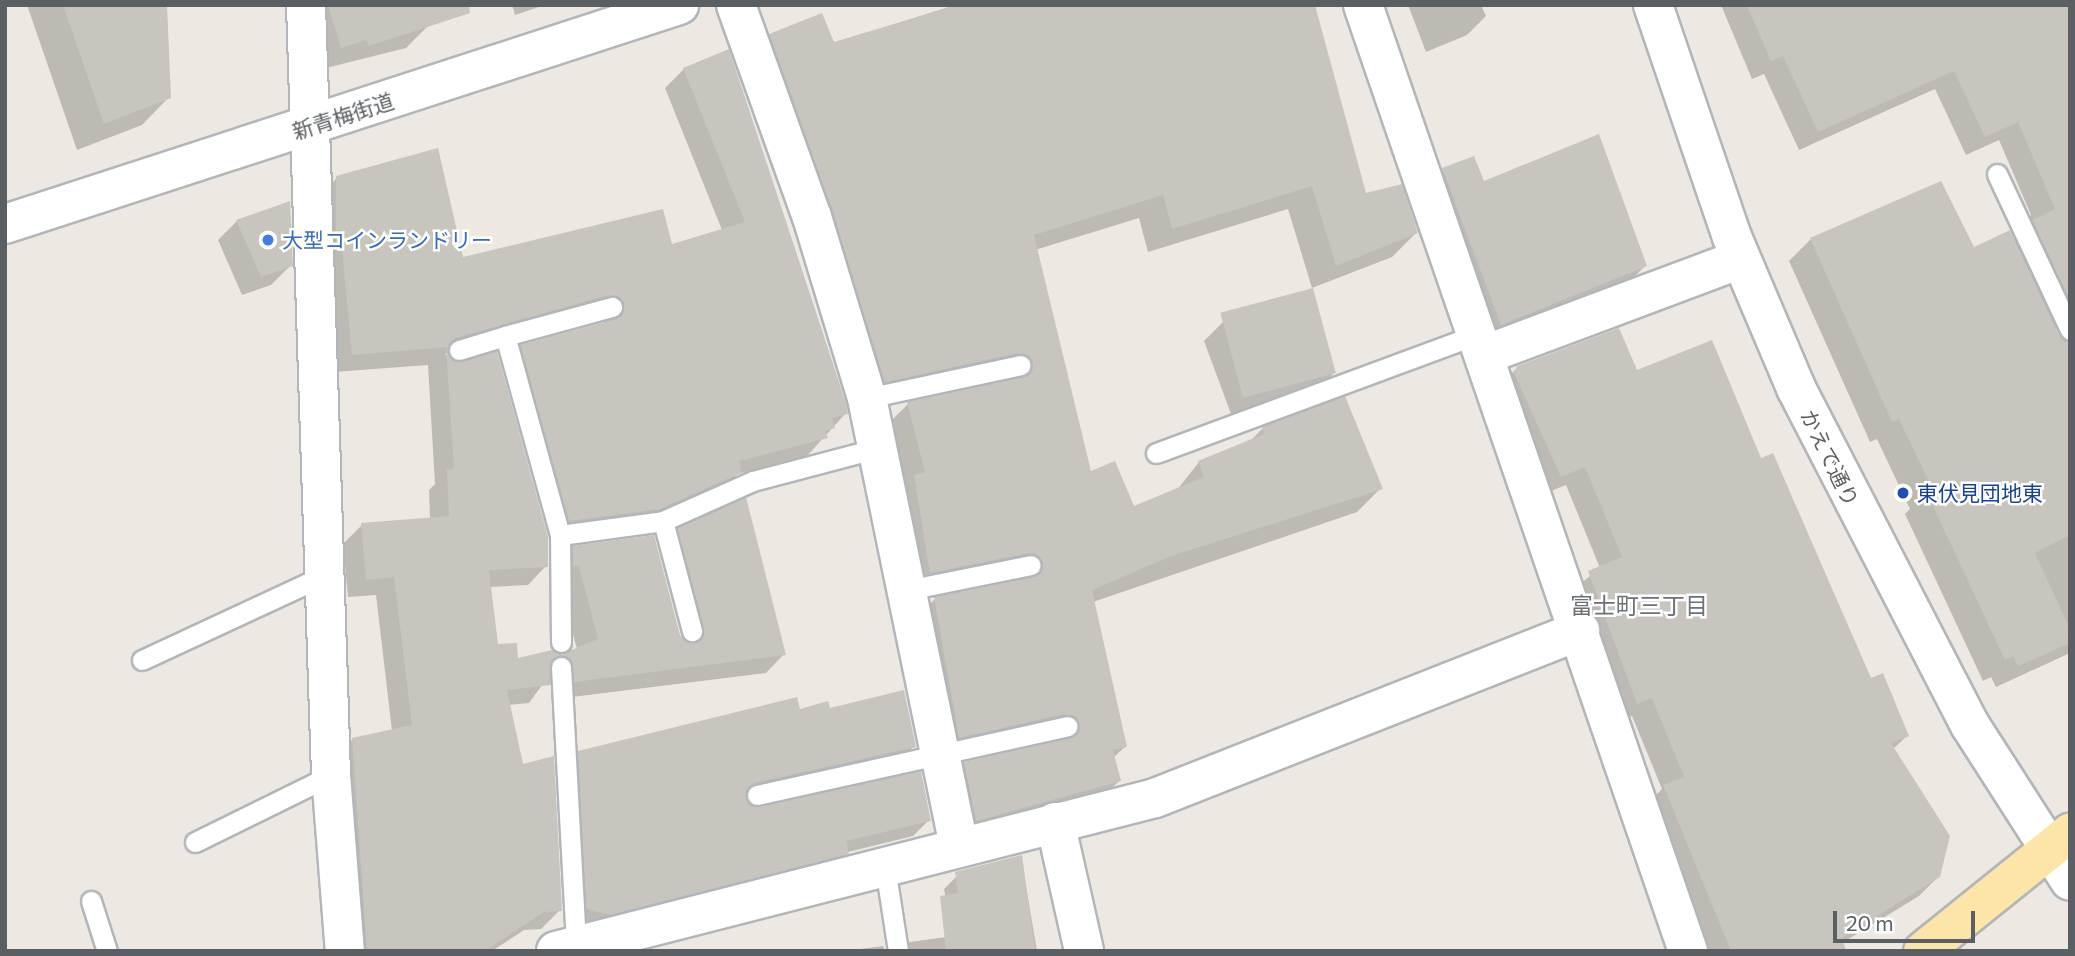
<!DOCTYPE html>
<html>
<head>
<meta charset="utf-8">
<style>
	body { margin:0 }
	#map { position:relative; width:2075px; height:956px; overflow:hidden; background:#ede9e2; font-family:Commissioner,"Noto Sans JP",sans-serif }
	div>[style] { position:absolute }
	.shadow>* { inset:0; background:#0003 }
	.building>* { inset:0; background:#c8c4be; transform-origin:0 0 }
	.roads { filter:drop-shadow(2px 0 #b3b6b9) drop-shadow(-2px 0 #b3b6b9) drop-shadow(0 2px #b3b6b9) drop-shadow(0 -2px #b3b6b9) }
	.service>* { height:19px; margin:-9.5px; padding:0 9.5px; transform-origin:9.5px; border-radius:9.5px; background:#fff }
	.minor>* { height:38px; margin:-19px; padding:0 19px; transform-origin:19px; border-radius:19px; background:#fff }
	.tertiary>* { height:38px; margin:-19px; padding:0 19px; transform-origin:19px; border-radius:19px; background:#fff }
	.secondary>* { height:38px; margin:-19px; padding:0 19px; transform-origin:19px; border-radius:19px; background:#fff }
	.primary>* { height:38px; margin:-19px; padding:0 19px; transform-origin:19px; border-radius:19px; background:#fde5a7 }
	.dots>* { width:19px; height:19px; translate:-50% -50%; box-sizing:border-box; border:4px solid #fff; border-radius:50% }
	span { translate:-50% -50%; white-space:nowrap; text-align:center; line-height:1.15; -webkit-text-stroke:5px #fff; paint-order:stroke }
	.street-label { font-size:21px; color:#5a5f63 }
	.shop-label { font-size:21px; color:#366cbe }
	.left { translate:0 -50%; text-align:left }
	.transit-label { font-size:21px; color:#164399 }
	.neighbourhood-label { font-size:23px; color:#6b7175 }
	.frame { position:absolute; inset:0; border:7px solid #5a5f63; pointer-events:none }
	.scale { position:absolute; left:1833px; top:911px; width:142px; height:32px; box-sizing:border-box; border:4px solid #5a5f63; border-top:0; padding-left:9px; font-size:21px; line-height:24px; white-space:nowrap; color:#5a5f63; -webkit-text-stroke:5px #fff; paint-order:stroke }
</style>
</head>
<body>
<div id="map">
	<div class="shadow">
		<div style="clip-path:polygon(27px 5px,165px 5px,169px 97px,142px 125px,77px 150px)"></div>
		<div style="clip-path:polygon(309px 5px,422px 5px,429px 25px,406px 48px,318px 70px)"></div>
		<div style="clip-path:polygon(512px 5px,545px 5px,515px 15px)"></div>
		<div style="clip-path:polygon(955px 5px,1313px 5px,1364px 195px,1416px 233px,1392px 257px,1312px 288px,1288px 209px,1148px 252px,1139px 218px,1035px 250px,1090px 473px,1133px 509px,1177px 490px,1199px 462px,1248px 443px,1263px 428px,1381px 488px,1357px 512px,1093px 602px,1125px 747px,1113px 758px,1119px 781px,1095px 805px,952px 844px,940px 787px,965px 763px,1051px 744px,1040px 737px,935px 761px,911px 623px,935px 599px,1014px 583px,1004px 576px,906px 596px,884px 428px,908px 404px,1004px 383px,994px 376px,861px 405px,746px 59px,770px 35px,833px 44px)"></div>
		<div style="clip-path:polygon(1408px 5px,1481px 5px,1486px 16px,1467px 35px,1426px 52px)"></div>
		<div style="clip-path:polygon(1721px 5px,2031px 5px,2070px 89px,2070px 323px,2054px 330px,2070px 365px,2070px 653px,1996px 687px,1991px 677px,1983px 681px,1905px 514px,1910px 509px,1877px 439px,1870px 442px,1789px 261px,1811px 239px,1973px 250px,2013px 241px,2031px 215px,1999px 140px,1966px 155px,1935px 89px,1799px 150px,1764px 74px,1752px 79px)"></div>
		<div style="clip-path:polygon(684px 69px,846px 413px,807px 456px,737px 474px,720px 491px,639px 527px,551px 539px,502px 365px,521px 346px,604px 323px,603px 317px,589px 313px,445px 354px,456px 364px,546px 566px,528px 585px,489px 587px,497px 646px,517px 660px,577px 649px,554px 566px,573px 547px,684px 640px,660px 548px,679px 529px,784px 654px,766px 673px,556px 699px,548px 677px,529px 703px,508px 705px,560px 910px,541px 929px,524px 930px,492px 951px,347px 951px,334px 758px,353px 739px,392px 731px,376px 595px,348px 597px,343px 544px,362px 525px,430px 519px,429px 490px,435px 484px,428px 365px,334px 372px,318px 197px,337px 178px,462px 259px,671px 246px,722px 230px,665px 88px)"></div>
		<div style="clip-path:polygon(1443px 170px,1483px 184px,1645px 266px,1626px 285px,1482px 343px,1424px 189px)"></div>
		<div style="clip-path:polygon(237px 221px,291px 265px,271px 285px,242px 295px,218px 240px)"></div>
		<div style="clip-path:polygon(1312px 290px,1334px 373px,1315px 392px,1234px 422px,1204px 341px,1223px 322px)"></div>
		<div style="clip-path:polygon(1518px 367px,1636px 372px,1760px 460px,1870px 680px,1907px 736px,1893px 749px,1939px 876px,1919px 896px,1842px 943px,1840px 951px,1704px 951px,1645px 806px,1662px 789px,1632px 716px,1617px 722px,1570px 592px,1600px 568px,1566px 485px,1541px 495px,1498px 387px)"></div>
		<div style="clip-path:polygon(829px 710px,914px 746px,898px 763px,742px 797px,759px 809px,929px 820px,913px 836px,848px 852px,831px 869px,579px 931px,562px 769px,579px 752px)"></div>
		<div style="clip-path:polygon(1021px 857px,1037px 951px,901px 951px,910px 942px,953px 936px,944px 889px,956px 877px)"></div>
		<div style="clip-path:polygon(883px 946px,885px 951px,845px 951px)"></div>
	</div>
	<div class="building">
		<div style="clip-path:polygon(63px 5px,167px 5px,171px 98px,104px 124px)"></div>
		<div style="clip-path:polygon(328px 5px,469px 5px,470px 13px,369px 46px,366px 40px,341px 48px)"></div>
		<div style="clip-path:polygon(957px 5px,1315px 5px,1366px 193px,1402px 184px,1418px 233px,1336px 266px,1312px 186px,1172px 229px,1163px 195px,1034px 235px,1091px 471px,1115px 461px,1134px 506px,1204px 477px,1198px 461px,1264px 434px,1262px 427px,1345px 396px,1383px 489px,1174px 555px,1092px 590px,1127px 747px,1113px 750px,1121px 781px,976px 821px,964px 762px,1070px 738px,1079px 724px,1064px 714px,959px 738px,934px 597px,1033px 577px,1043px 563px,1029px 553px,930px 573px,914px 475px,925px 472px,907px 402px,1024px 377px,1033px 362px,1018px 353px,885px 382px,769px 34px,822px 13px,834px 42px)"></div>
		<div style="clip-path:polygon(1747px 5px,2070px 5px,2070px 301px,2032px 220px,2055px 209px,2018px 122px,1985px 137px,1954px 71px,1818px 132px,1783px 56px,1771px 61px)"></div>
		<div style="clip-path:polygon(729px 49px,846px 403px,848px 414px,832px 418px,835px 428px,825px 431px,828px 438px,740px 461px,741px 473px,660px 509px,569px 521px,520px 345px,616px 319px,624px 309px,621px 299px,609px 295px,455px 338px,447px 353px,457px 362px,497px 351px,548px 537px,548px 567px,489px 570px,498px 644px,517px 643px,518px 658px,552px 650px,562px 654px,598px 639px,579px 566px,573px 566px,572px 546px,654px 535px,680px 635px,689px 643px,700px 640px,704px 628px,677px 528px,746px 497px,786px 655px,574px 682px,572px 661px,560px 655px,550px 662px,550px 685px,507px 690px,523px 764px,554px 756px,562px 911px,544px 912px,485px 951px,367px 951px,352px 738px,412px 725px,394px 577px,366px 580px,361px 523px,449px 516px,447px 470px,454px 469px,446px 347px,352px 355px,342px 249px,336px 251px,336px 176px,438px 148px,463px 257px,663px 209px,672px 244px,745px 222px,683px 68px)"></div>
		<div style="clip-path:polygon(1599px 134px,1647px 266px,1501px 325px,1442px 168px,1474px 156px,1484px 181px)"></div>
		<div style="clip-path:polygon(1941px 181px,1974px 247px,2010px 230px,2059px 335px,2070px 342px,2070px 535px,2035px 553px,2070px 629px,2070px 643px,2018px 666px,2013px 656px,2005px 660px,1926px 491px,1932px 488px,1899px 419px,1892px 422px,1810px 238px)"></div>
		<div style="clip-path:polygon(290px 201px,293px 266px,261px 277px,236px 220px)"></div>
		<div style="left:1313px;top:288px;width:88px;height:96px;rotate:75deg"></div>
		<div style="clip-path:polygon(1619px 328px,1637px 370px,1712px 340px,1761px 458px,1773px 453px,1871px 678px,1883px 673px,1909px 736px,1891px 743px,1950px 836px,1940px 877px,1842px 938px,1846px 951px,1731px 951px,1663px 785px,1684px 777px,1652px 698px,1637px 704px,1588px 571px,1622px 557px,1585px 467px,1561px 477px,1514px 373px,1517px 366px)"></div>
		<div style="clip-path:polygon(904px 690px,916px 747px,754px 783px,745px 797px,760px 807px,921px 771px,931px 821px,846px 841px,849px 854px,610px 915px,586px 909px,578px 751px,797px 697px,800px 709px,828px 701px,830px 708px)"></div>
		<div style="clip-path:polygon(1022px 855px,1035px 951px,946px 951px,940px 896px,958px 893px,955px 872px)"></div>
	</div>
	<div class="roads">
		<div class="service">
			<div style="left:1997px;top:174px;width:172px;rotate:64.9deg"></div>
			<div style="left:459px;top:350px;width:48px;rotate:-16.9deg"></div>
			<div style="left:867px;top:398px;width:157px;rotate:-12.1deg"></div>
			<div style="left:1156px;top:453px;width:342px;rotate:-20.3deg"></div>
			<div style="left:663px;top:521px;width:114px;rotate:75.2deg"></div>
			<div style="left:560px;top:535px;width:104px;rotate:-7.7deg"></div>
			<div style="left:663px;top:521px;width:98px;rotate:-24deg"></div>
			<div style="left:753px;top:481px;width:129px;rotate:-14.8deg"></div>
			<div style="left:907px;top:590px;width:126px;rotate:-11.4deg"></div>
			<div style="left:561px;top:642px;width:107px;rotate:-90.5deg"></div>
			<div style="left:560px;top:535px;width:206px;rotate:-105.4deg"></div>
			<div style="left:505px;top:336px;width:111px;rotate:-15.2deg"></div>
			<div style="left:142px;top:660px;width:202px;rotate:-24.9deg"></div>
			<div style="left:561px;top:667px;width:279px;rotate:86.9deg"></div>
			<div style="left:757px;top:795px;width:318px;rotate:-12.5deg"></div>
			<div style="left:195px;top:842px;width:152px;rotate:-26.2deg"></div>
			<div style="left:885px;top:867px;width:85px;rotate:81.2deg"></div>
			<div style="left:91px;top:901px;width:52px;rotate:72.3deg"></div>
		</div>
		<div class="minor">
			<div style="left:306px;top:5px;width:770px;rotate:88.14deg"></div>
			<div style="left:331px;top:775px;width:177px;rotate:85.5deg"></div>
			<div style="left:736px;top:5px;width:225px;rotate:70.3deg"></div>
			<div style="left:812px;top:217px;width:189px;rotate:73.1deg"></div>
			<div style="left:867px;top:398px;width:459px;rotate:78.4deg"></div>
			<div style="left:1363px;top:5px;width:1000px;rotate:71.04deg"></div>
			<div style="left:1484px;top:355px;width:274px;rotate:-20.5deg"></div>
			<div style="left:1055px;top:822px;width:132px;rotate:77.3deg"></div>
			<div style="left:556px;top:951px;width:618px;rotate:-14.33deg"></div>
			<div style="left:1155px;top:798px;width:457px;rotate:-21.5deg"></div>
		</div>
		<div class="tertiary">
			<div style="left:1653px;top:5px;width:245px;rotate:71.2deg"></div>
			<div style="left:1732px;top:237px;width:164px;rotate:67deg"></div>
			<div style="left:1796px;top:388px;width:379px;rotate:62.7deg"></div>
			<div style="left:1970px;top:725px;width:185px;rotate:57.3deg"></div>
		</div>
		<div class="secondary">
			<div style="left:5px;top:224px;width:709px;rotate:-18deg"></div>
		</div>
		<div class="primary">
			<div style="left:1923px;top:951px;width:189px;rotate:-38.8deg"></div>
		</div>
	</div>
	<div class="dots">
		<div style="left:268px;top:240px;background:#3f7fe0"></div>
		<div style="left:1903px;top:493px;background:#1a4fb4"></div>
	</div>
	<div class="street-label">
		<span style="left:343px;top:116px;rotate:-18deg">新青梅街道</span>
		<span style="left:1830px;top:458px;rotate:64deg">かえで通り</span>
	</div>
	<div class="shop-label">
		<span class="left" style="left:282px;top:240px">大型コインランドリー</span>
	</div>
	<div class="transit-label">
		<span class="left" style="left:1917px;top:493px">東伏見団地東</span>
	</div>
	<div class="neighbourhood-label">
		<span style="left:1639px;top:605px">富士町三丁目</span>
	</div>
	<div class="frame"></div>
	<div class="scale">20 m</div>
</div>
</body>
</html>
